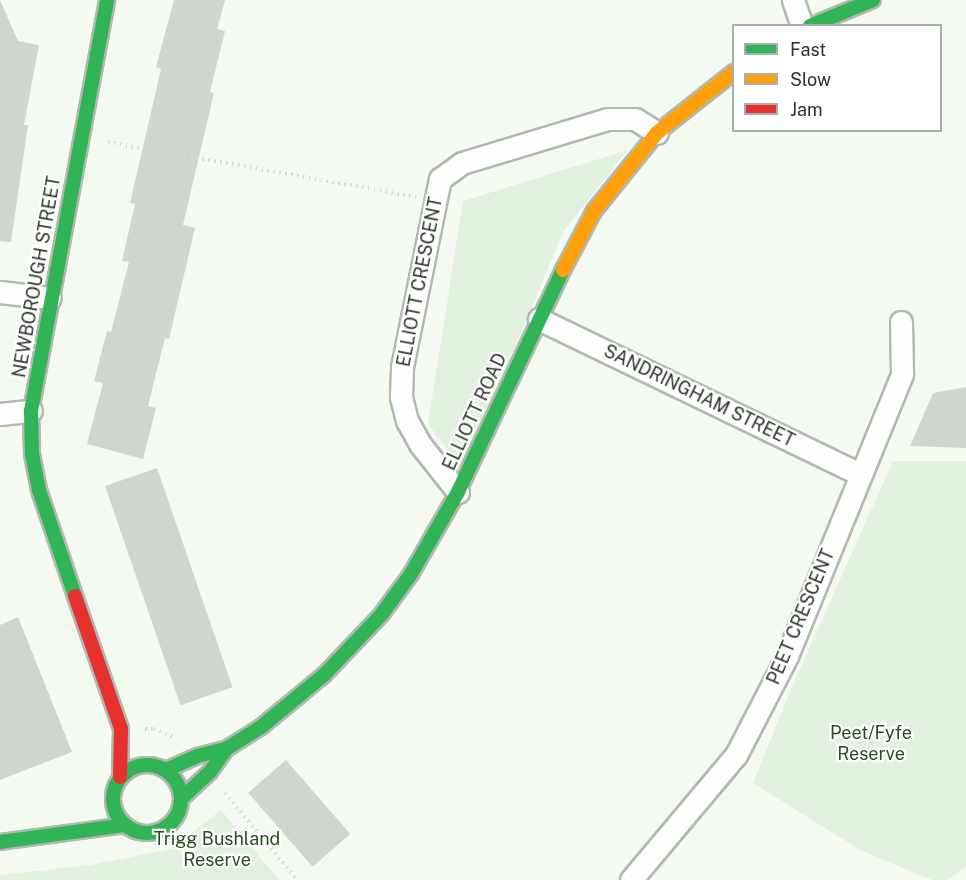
<!DOCTYPE html>
<html>
<head>
<meta charset="utf-8">
<style>
	body { margin:0 }
	#map { position:relative; width:966px; height:880px; overflow:hidden; background:#f4faf2; font-family:"Public Sans",sans-serif }
	div>[style] { position:absolute }
	.green>* { inset:0; background:#e2f1df }
	.building>* { inset:0; background:#d0d6ce; transform-origin:0 0 }
	.path>* { height:4px; margin-top:-2px; transform-origin:0; background:repeating-linear-gradient(90deg,#d7d9d7 0 1.5px,transparent 0 6px) }
	.roads { filter:drop-shadow(2px 0 #b1b8af) drop-shadow(-2px 0 #b1b8af) drop-shadow(0 2px #b1b8af) drop-shadow(0 -2px #b1b8af) }
	.street>* { height:21px; margin:-10.5px; padding:0 10.5px; transform-origin:10.5px; border-radius:10.5px; background:#fdfefd }
	.fast>* { height:14px; margin:-7px; padding:0 7px; transform-origin:7px; border-radius:7px; background:#30b455 }
	.fast>.ring { margin:-7px; padding:0; box-sizing:content-box; background:none; border:14px solid #30b455; border-radius:50% }
	.slow>* { height:14px; margin:-7px; padding:0 7px; transform-origin:7px; border-radius:7px; background:#ff9f0a }
	.jam>* { height:14px; margin:-7px; padding:0 7px; transform-origin:7px; border-radius:7px; background:#e5322d }
	span { translate:-50% -50%; white-space:nowrap; text-align:center; line-height:1.15; -webkit-text-stroke:4.5px #fff; paint-order:stroke }
	.street-label { font-size:18px; color:#2a3229 }
	.park-label { font-size:18px; color:#254d1d }
	.legend { position:absolute; left:732px; top:24px; width:210px; height:108px; box-sizing:border-box; background:#fff; border:2px solid #aaada9; margin:0; padding:8px 10px; list-style:none; font-size:18px; color:#2a3229 }
	.legend li { display:flex; align-items:center; gap:12px; height:30px }
	.legend b { width:30px; border:2px solid #aaada9 }
</style>
</head>
<body>
<div id="map">
	<div class="green">
		<div style="clip-path:polygon(628px 150px,563px 232px,525px 325px,460px 466px,428px 424px,463px 201px)"></div>
		<div style="clip-path:polygon(893px 461px,966px 461px,966px 866px,947px 880px,932px 880px,860px 850px,753px 783px,791px 689px)"></div>
		<div style="clip-path:polygon(221px 810px,279px 880px,0 880px,0 875px,90px 865px,171px 849px)"></div>
	</div>
	<div class="building">
		<div style="clip-path:polygon(0 0,18px 41px,39px 45px,24px 125px,28px 125px,11px 242px,0 241px)"></div>
		<div style="clip-path:polygon(174px 0,225px 0,217px 29px,225px 31px,210px 92px,214px 93px,183px 225px,195px 228px,169px 339px,165px 338px,148px 406px,156px 408px,143px 459px,87px 444px,103px 383px,94px 381px,107px 331px,111px 332px,129px 262px,122px 261px,135px 204px,130px 203px,161px 69px,156px 67px)"></div>
		<div style="clip-path:polygon(966px 387px,966px 448px,910px 446px,933px 393px)"></div>
		<div style="left:157px;top:468px;width:232px;height:55px;rotate:71deg"></div>
		<div style="clip-path:polygon(18px 617px,72px 752px,0 780px,0 625px)"></div>
		<div style="left:286px;top:760px;width:98px;height:50px;rotate:49deg"></div>
	</div>
	<div class="path">
		<div style="left:108px;top:142px;width:313px;rotate:10.1deg"></div>
		<div style="left:145px;top:729px;width:9px"></div>
		<div style="left:154px;top:729px;width:22px;rotate:21deg"></div>
		<div style="left:225px;top:793px;width:113px;rotate:50.4deg"></div>
	</div>
	<div class="roads">
		<div class="street">
			<div style="left:793px;top:0;width:28px;rotate:71deg"></div>
			<div style="left:0;top:292px;width:50px;rotate:6.8deg"></div>
			<div style="left:539px;top:319px;width:356px;rotate:25.8deg"></div>
			<div style="left:0;top:414px;width:31px;rotate:-6deg"></div>
			<div style="left:458px;top:492px;width:61px;rotate:-128.4deg"></div>
			<div style="left:420px;top:444px;width:26px;rotate:-119deg"></div>
			<div style="left:407px;top:421px;width:25px;rotate:-104deg"></div>
			<div style="left:401px;top:397px;width:30px;rotate:-88deg"></div>
			<div style="left:402px;top:367px;width:192px;rotate:-78.6deg"></div>
			<div style="left:440px;top:179px;width:27px;rotate:-36deg"></div>
			<div style="left:462px;top:163px;width:152px;rotate:-16.8deg"></div>
			<div style="left:608px;top:119px;width:27px"></div>
			<div style="left:635px;top:119px;width:26px;rotate:32deg"></div>
			<div style="left:631px;top:880px;width:163px;rotate:-50deg"></div>
			<div style="left:736px;top:755px;width:111px;rotate:-62.7deg"></div>
			<div style="left:787px;top:656px;width:305px;rotate:-67.8deg"></div>
			<div style="left:902px;top:374px;width:52px;rotate:-91.1deg"></div>
		</div>
		<div class="fast">
			<div style="left:810px;top:26px;width:68px;rotate:-22.4deg"></div>
			<div style="left:75px;top:596px;width:112px;rotate:-108.8deg"></div>
			<div style="left:39px;top:490px;width:38px;rotate:-101deg"></div>
			<div style="left:32px;top:453px;width:42px;rotate:-91.4deg"></div>
			<div style="left:31px;top:411px;width:418px;rotate:-79.5deg"></div>
			<div class="ring" style="left:113px;top:765px;width:54px;height:54px"></div>
			<div style="left:166px;top:770px;width:34px;rotate:-24deg"></div>
			<div style="left:197px;top:756px;width:30px;rotate:-14deg"></div>
			<div style="left:226px;top:749px;width:41px;rotate:-32.2deg"></div>
			<div style="left:261px;top:727px;width:83px;rotate:-39.6deg"></div>
			<div style="left:325px;top:674px;width:81px;rotate:-46.5deg"></div>
			<div style="left:381px;top:615px;width:51px;rotate:-53.8deg"></div>
			<div style="left:411px;top:574px;width:95px;rotate:-60.2deg"></div>
			<div style="left:458px;top:492px;width:246px;rotate:-64.7deg"></div>
			<div style="left:182px;top:798px;width:38px;rotate:-43deg"></div>
			<div style="left:210px;top:772px;width:28px;rotate:-55deg"></div>
			<div style="left:0;top:842px;width:126px;rotate:-7.7deg"></div>
		</div>
		<div class="slow">
			<div style="left:563px;top:270px;width:67px;rotate:-62.3deg"></div>
			<div style="left:594px;top:211px;width:100px;rotate:-51.1deg"></div>
			<div style="left:657px;top:133px;width:98px;rotate:-38.4deg"></div>
		</div>
		<div class="jam">
			<div style="left:75px;top:596px;width:141px;rotate:70.9deg"></div>
			<div style="left:121px;top:729px;width:48px;rotate:91.2deg"></div>
		</div>
	</div>
	<div class="street-label">
		<span style="left:37px;top:277px;rotate:-80deg">NEWBOROUGH STREET</span>
		<span style="left:420px;top:282px;rotate:-79deg">ELLIOTT CRESCENT</span>
		<span style="left:699px;top:396px;rotate:26deg">SANDRINGHAM STREET</span>
		<span style="left:475px;top:412px;rotate:-65deg">ELLIOTT ROAD</span>
		<span style="left:801px;top:617px;rotate:-67deg">PEET CRESCENT</span>
	</div>
	<div class="park-label">
		<span style="left:871px;top:744px">Peet/Fyfe<br>Reserve</span>
		<span style="left:217px;top:850px">Trigg Bushland<br>Reserve</span>
	</div>
	<ul class="legend">
	<li><b style="height:8px;background:#30b455"></b>Fast</li>
	<li><b style="height:8px;background:#ff9f0a"></b>Slow</li>
	<li><b style="height:8px;background:#e5322d"></b>Jam</li>
	</ul>
</div>
</body>
</html>
